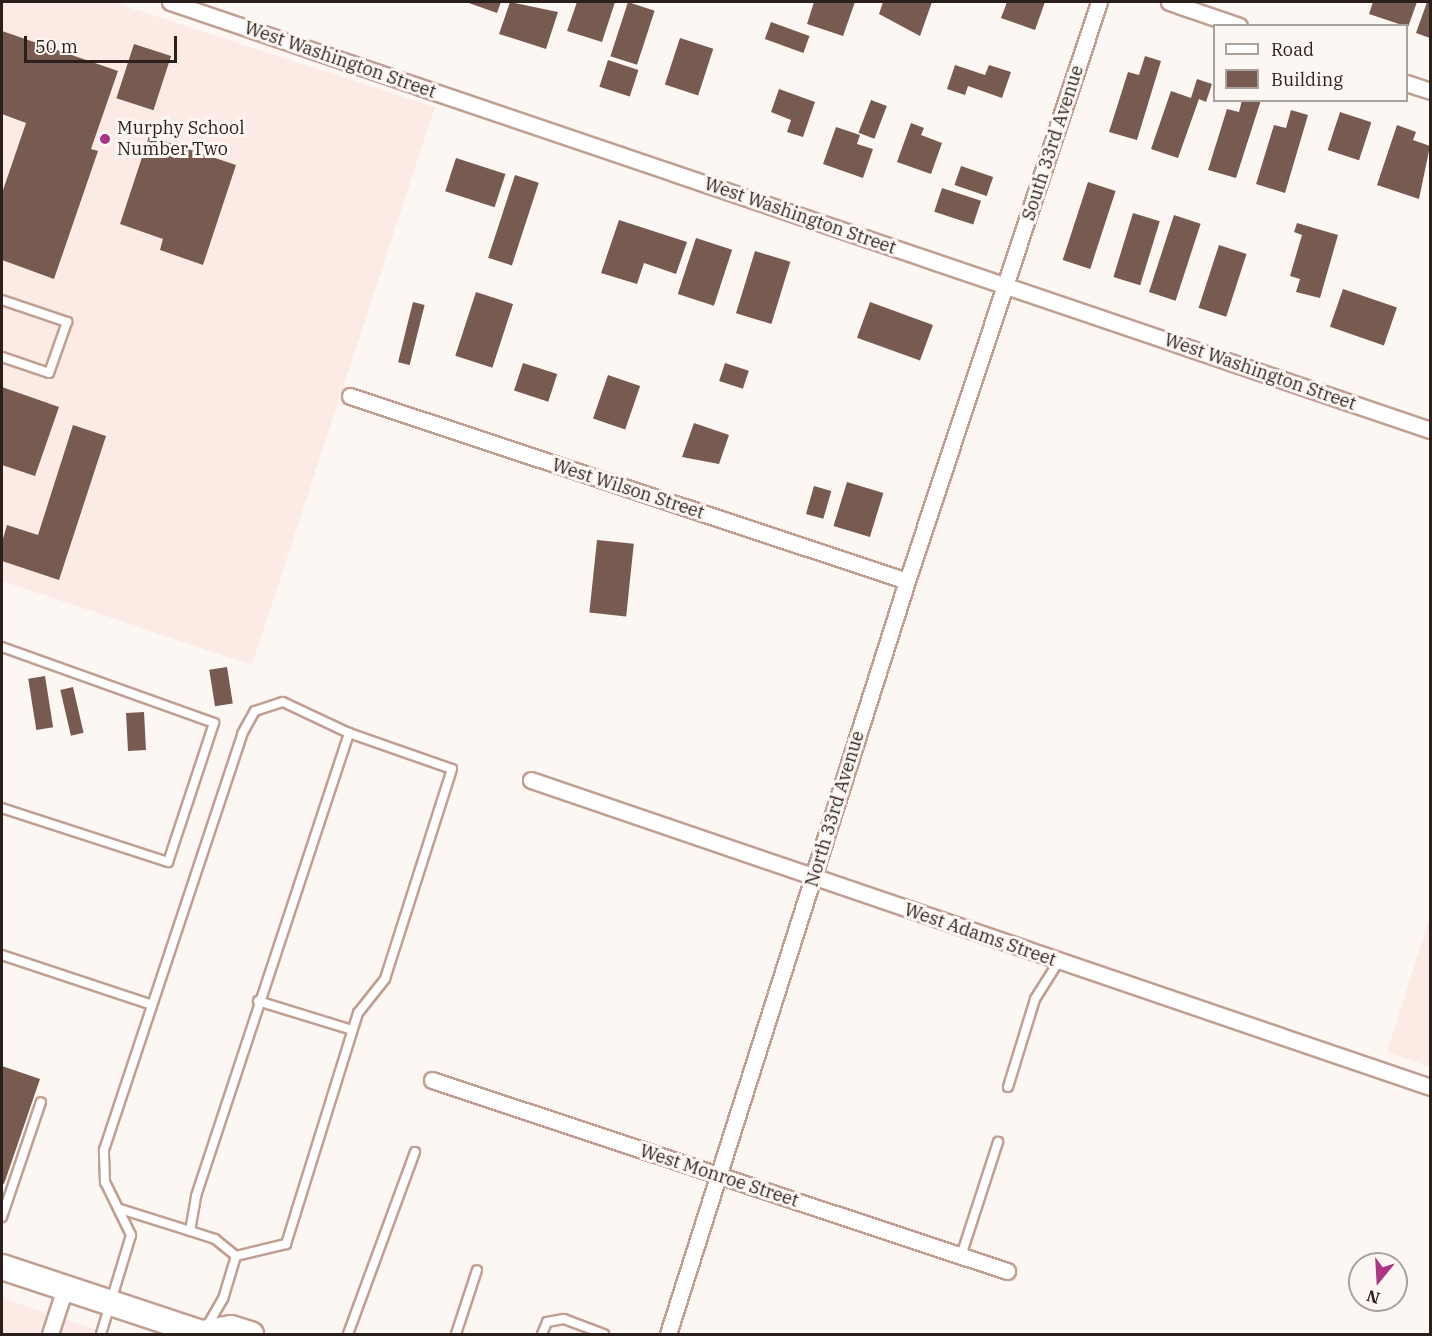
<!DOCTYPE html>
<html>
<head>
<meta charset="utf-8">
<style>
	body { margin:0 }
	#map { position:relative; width:1432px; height:1336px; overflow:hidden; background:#fdf7f4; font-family:"IBM Plex Serif",serif }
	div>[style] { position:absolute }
	.built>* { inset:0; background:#fcebe4 }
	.building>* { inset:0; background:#775b50; transform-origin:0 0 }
	.roads { filter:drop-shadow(2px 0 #bfa093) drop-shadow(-2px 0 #bfa093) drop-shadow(0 2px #bfa093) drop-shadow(0 -2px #bfa093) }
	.service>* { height:8px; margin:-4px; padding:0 4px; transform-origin:4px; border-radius:4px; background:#fff }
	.minor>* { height:15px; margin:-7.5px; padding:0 7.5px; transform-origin:7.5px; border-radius:7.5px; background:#fff }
	.primary>* { height:24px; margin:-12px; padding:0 12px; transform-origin:12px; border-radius:12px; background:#fff }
	.dots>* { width:16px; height:16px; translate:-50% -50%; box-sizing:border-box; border:3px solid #fdf7f4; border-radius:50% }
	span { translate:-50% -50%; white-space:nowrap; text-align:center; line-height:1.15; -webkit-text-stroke:6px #fdf7f4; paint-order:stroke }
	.street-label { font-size:18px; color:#2a1f1a }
	.poi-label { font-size:18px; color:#2a1f1a }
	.left { translate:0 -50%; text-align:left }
	.frame { position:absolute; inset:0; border:3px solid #2a1f1a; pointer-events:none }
	.legend { position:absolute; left:1213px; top:24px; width:195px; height:78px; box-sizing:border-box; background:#fdf7f4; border:2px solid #a9a19d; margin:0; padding:8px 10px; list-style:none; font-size:18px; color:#2a1f1a }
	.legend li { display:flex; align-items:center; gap:12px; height:30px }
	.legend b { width:30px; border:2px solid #a9a19d }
	.north { position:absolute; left:1348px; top:1252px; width:60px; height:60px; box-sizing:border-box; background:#fdf7f4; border:2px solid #a9a19d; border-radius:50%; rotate:198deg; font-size:16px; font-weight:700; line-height:24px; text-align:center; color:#2a1f1a }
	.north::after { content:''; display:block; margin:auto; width:21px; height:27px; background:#ad3387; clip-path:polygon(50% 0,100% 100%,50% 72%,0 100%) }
	.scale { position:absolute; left:24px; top:36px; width:153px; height:27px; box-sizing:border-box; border:3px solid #2a1f1a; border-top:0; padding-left:8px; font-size:18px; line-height:21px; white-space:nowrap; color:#2a1f1a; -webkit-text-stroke:4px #fdf7f4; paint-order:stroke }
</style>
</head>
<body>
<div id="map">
	<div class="built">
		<div style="clip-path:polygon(2px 2px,112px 2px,435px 107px,252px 665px,2px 581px)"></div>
		<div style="clip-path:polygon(1430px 916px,1430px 1067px,1387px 1052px)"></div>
		<div style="clip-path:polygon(2px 1298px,109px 1334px,2px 1334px)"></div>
	</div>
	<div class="building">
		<div style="clip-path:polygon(466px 2px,501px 2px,497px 13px)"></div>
		<div style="clip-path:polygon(510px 2px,558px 12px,546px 49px,499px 34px)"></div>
		<div style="clip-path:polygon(577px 2px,615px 2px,602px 42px,567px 31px)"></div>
		<div style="left:628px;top:2px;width:28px;height:57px;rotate:18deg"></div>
		<div style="clip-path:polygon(814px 2px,855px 2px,843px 36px,807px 24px)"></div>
		<div style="clip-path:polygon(883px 2px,932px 2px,920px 36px,879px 14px)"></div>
		<div style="clip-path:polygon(1007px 2px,1045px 2px,1035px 30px,1001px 18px)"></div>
		<div style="clip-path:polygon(1373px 2px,1417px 2px,1408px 27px,1369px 14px)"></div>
		<div style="clip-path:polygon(1427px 2px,1430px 2px,1430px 38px,1416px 33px)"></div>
		<div style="left:771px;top:22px;width:41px;height:18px;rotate:20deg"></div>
		<div style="clip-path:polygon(2px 31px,118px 71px,91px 149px,98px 151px,54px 279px,2px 260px,2px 193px,26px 123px,2px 114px)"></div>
		<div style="left:680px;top:38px;width:35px;height:49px;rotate:18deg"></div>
		<div style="left:134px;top:44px;width:39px;height:57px;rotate:18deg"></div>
		<div style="clip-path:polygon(1145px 56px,1161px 61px,1137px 140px,1109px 132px,1128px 72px,1139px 75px)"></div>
		<div style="left:608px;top:60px;width:32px;height:28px;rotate:18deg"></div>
		<div style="clip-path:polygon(955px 65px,985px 75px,989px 65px,1011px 72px,1002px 98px,968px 86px,965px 95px,947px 89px)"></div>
		<div style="clip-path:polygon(1197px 79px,1212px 84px,1206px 102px,1199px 99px,1178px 158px,1151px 149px,1171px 91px,1191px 98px)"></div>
		<div style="clip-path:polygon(779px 89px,815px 102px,803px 137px,787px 132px,791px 120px,771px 112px)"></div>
		<div style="left:871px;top:100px;width:17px;height:35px;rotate:21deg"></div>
		<div style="clip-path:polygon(1242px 100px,1261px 100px,1236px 178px,1208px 170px,1227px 109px,1239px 112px)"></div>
		<div style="clip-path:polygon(1291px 110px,1308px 115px,1285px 193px,1256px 184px,1274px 125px,1286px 128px)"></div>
		<div style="left:1340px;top:112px;width:33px;height:40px;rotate:18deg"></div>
		<div style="clip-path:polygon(911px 123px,924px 128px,921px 135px,942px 143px,931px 174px,897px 162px)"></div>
		<div style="clip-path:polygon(1397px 125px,1416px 132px,1413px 140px,1430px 146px,1419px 199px,1377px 185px)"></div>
		<div style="clip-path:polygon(836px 127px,860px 135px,857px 144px,873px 149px,863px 178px,823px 164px)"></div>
		<div style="clip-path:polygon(149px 136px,236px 165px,203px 265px,160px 250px,163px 239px,120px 224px)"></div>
		<div style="left:456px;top:158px;width:52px;height:35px;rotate:18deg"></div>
		<div style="left:961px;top:166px;width:34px;height:20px;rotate:19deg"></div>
		<div style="left:515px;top:175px;width:25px;height:87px;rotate:18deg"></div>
		<div style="left:1088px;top:182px;width:29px;height:82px;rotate:18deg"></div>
		<div style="left:942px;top:188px;width:41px;height:25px;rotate:18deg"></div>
		<div style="left:1133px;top:213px;width:28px;height:67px;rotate:17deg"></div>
		<div style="left:1174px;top:215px;width:28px;height:81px;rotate:18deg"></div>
		<div style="clip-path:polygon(619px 220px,687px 242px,676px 274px,644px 263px,637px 284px,601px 273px)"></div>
		<div style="clip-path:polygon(1297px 223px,1338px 235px,1320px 298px,1296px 292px,1300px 279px,1290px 276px,1302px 235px,1294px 232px)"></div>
		<div style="left:696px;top:238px;width:38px;height:59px;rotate:18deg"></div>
		<div style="left:1219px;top:245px;width:29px;height:66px;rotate:18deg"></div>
		<div style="left:755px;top:251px;width:37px;height:65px;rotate:17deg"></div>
		<div style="left:1343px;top:289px;width:57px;height:40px;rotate:19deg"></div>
		<div style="left:476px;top:292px;width:39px;height:67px;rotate:18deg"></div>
		<div style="left:413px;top:302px;width:12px;height:62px;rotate:14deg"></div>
		<div style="left:870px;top:302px;width:67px;height:38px;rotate:20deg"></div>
		<div style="left:523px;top:363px;width:36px;height:29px;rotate:18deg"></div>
		<div style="left:725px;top:363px;width:25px;height:19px;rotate:18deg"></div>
		<div style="left:608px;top:375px;width:34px;height:46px;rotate:19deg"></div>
		<div style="clip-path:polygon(2px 387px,59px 407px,35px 476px,2px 465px)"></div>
		<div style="clip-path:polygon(694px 423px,729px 435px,719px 464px,682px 457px)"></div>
		<div style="clip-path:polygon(73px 425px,106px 436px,59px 580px,2px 561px,2px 542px,7px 525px,38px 535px)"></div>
		<div style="left:847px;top:482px;width:38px;height:46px;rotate:17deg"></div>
		<div style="left:814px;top:486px;width:18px;height:29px;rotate:16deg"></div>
		<div style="left:597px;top:540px;width:37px;height:73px;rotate:6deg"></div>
		<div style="left:227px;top:667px;width:37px;height:18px;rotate:81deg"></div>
		<div style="left:45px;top:676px;width:52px;height:17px;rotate:81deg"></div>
		<div style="left:73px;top:687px;width:47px;height:13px;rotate:77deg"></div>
		<div style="left:144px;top:712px;width:38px;height:18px;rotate:87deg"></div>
		<div style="clip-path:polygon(2px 1066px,40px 1079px,4px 1184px,2px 1183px)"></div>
	</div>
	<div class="roads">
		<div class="service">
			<div style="left:2px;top:300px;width:69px;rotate:18.7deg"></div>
			<div style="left:67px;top:322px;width:54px;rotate:109.4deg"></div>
			<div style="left:49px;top:373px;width:50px;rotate:-161.2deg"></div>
			<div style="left:2px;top:647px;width:225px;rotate:19.7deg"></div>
			<div style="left:214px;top:723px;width:146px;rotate:108.3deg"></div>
			<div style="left:168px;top:862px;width:175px;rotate:-162deg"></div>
			<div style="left:2px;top:955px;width:158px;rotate:18.4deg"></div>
			<div style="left:258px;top:1001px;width:98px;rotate:17.1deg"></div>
			<div style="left:1008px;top:1087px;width:92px;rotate:-72.9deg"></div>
			<div style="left:1035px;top:999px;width:45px;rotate:-57.7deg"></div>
			<div style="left:120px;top:1209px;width:73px;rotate:17.4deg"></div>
			<div style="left:2px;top:1217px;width:121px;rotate:-71.3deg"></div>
			<div style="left:961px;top:1256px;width:120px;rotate:-72deg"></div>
			<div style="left:206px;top:1328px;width:34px;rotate:-60deg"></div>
			<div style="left:223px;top:1299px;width:45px;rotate:-73.2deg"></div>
			<div style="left:236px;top:1256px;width:27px;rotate:-141deg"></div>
			<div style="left:215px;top:1239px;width:26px;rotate:-162deg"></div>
			<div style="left:190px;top:1231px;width:36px;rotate:-80deg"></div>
			<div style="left:196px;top:1196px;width:488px;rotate:-71.7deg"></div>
			<div style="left:101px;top:1334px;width:103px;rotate:-73.1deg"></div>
			<div style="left:131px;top:1235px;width:59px;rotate:-116.1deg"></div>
			<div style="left:105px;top:1182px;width:32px;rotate:-92deg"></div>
			<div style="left:104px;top:1150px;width:438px;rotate:-71.6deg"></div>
			<div style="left:242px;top:734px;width:26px;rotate:-61deg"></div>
			<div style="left:255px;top:711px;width:29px;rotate:-18deg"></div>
			<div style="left:283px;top:702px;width:73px;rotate:25.2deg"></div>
			<div style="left:349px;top:733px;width:109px;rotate:19.3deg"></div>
			<div style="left:452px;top:769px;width:220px;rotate:107.7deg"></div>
			<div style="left:385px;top:979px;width:43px;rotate:128.5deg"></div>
			<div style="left:358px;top:1013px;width:242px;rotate:107.3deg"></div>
			<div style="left:286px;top:1244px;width:51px;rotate:166.5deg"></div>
			<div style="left:348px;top:1334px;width:194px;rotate:-69.8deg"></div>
			<div style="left:456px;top:1334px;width:67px;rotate:-71.8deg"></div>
			<div style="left:542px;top:1334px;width:13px;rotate:-67deg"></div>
			<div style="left:547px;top:1322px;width:17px;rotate:-10deg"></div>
			<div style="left:564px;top:1319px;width:43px;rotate:20.6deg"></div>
		</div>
		<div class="minor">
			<div style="left:170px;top:2px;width:1331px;rotate:18.76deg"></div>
			<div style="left:1169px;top:2px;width:74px;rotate:18.9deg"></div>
			<div style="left:1406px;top:83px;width:25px;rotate:18deg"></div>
			<div style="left:350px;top:396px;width:587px;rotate:18.37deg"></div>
			<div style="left:531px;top:780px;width:950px;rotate:18.85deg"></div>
			<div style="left:432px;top:1080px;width:606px;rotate:18.38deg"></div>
			<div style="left:50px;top:1334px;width:48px;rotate:-71.9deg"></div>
			<div style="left:668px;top:1334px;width:790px;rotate:-72.39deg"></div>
			<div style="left:907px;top:581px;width:610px;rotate:-71.65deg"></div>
		</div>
		<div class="primary">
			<div style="left:2px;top:1267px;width:213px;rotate:18.3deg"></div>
			<div style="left:202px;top:1333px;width:29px;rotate:-10deg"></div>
			<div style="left:231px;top:1328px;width:21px;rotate:17deg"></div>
		</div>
	</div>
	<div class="dots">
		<div style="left:105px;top:139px;background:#ad3387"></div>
	</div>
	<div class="street-label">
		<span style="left:340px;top:60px;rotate:19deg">West Washington Street</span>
		<span style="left:1053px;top:143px;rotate:-72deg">South 33rd Avenue</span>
		<span style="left:800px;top:216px;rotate:19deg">West Washington Street</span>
		<span style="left:1260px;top:372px;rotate:19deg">West Washington Street</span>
		<span style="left:628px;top:489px;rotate:18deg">West Wilson Street</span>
		<span style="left:835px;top:809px;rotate:-73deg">North 33rd Avenue</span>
		<span style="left:980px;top:935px;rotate:19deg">West Adams Street</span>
		<span style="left:719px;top:1176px;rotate:18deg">West Monroe Street</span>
	</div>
	<div class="poi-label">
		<span class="left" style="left:117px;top:139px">Murphy School<br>Number Two</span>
	</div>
	<div class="frame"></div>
	<ul class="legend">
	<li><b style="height:8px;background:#fff"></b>Road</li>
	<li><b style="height:16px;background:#775b50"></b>Building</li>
	</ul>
	<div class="north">N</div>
	<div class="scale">50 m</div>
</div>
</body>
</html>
